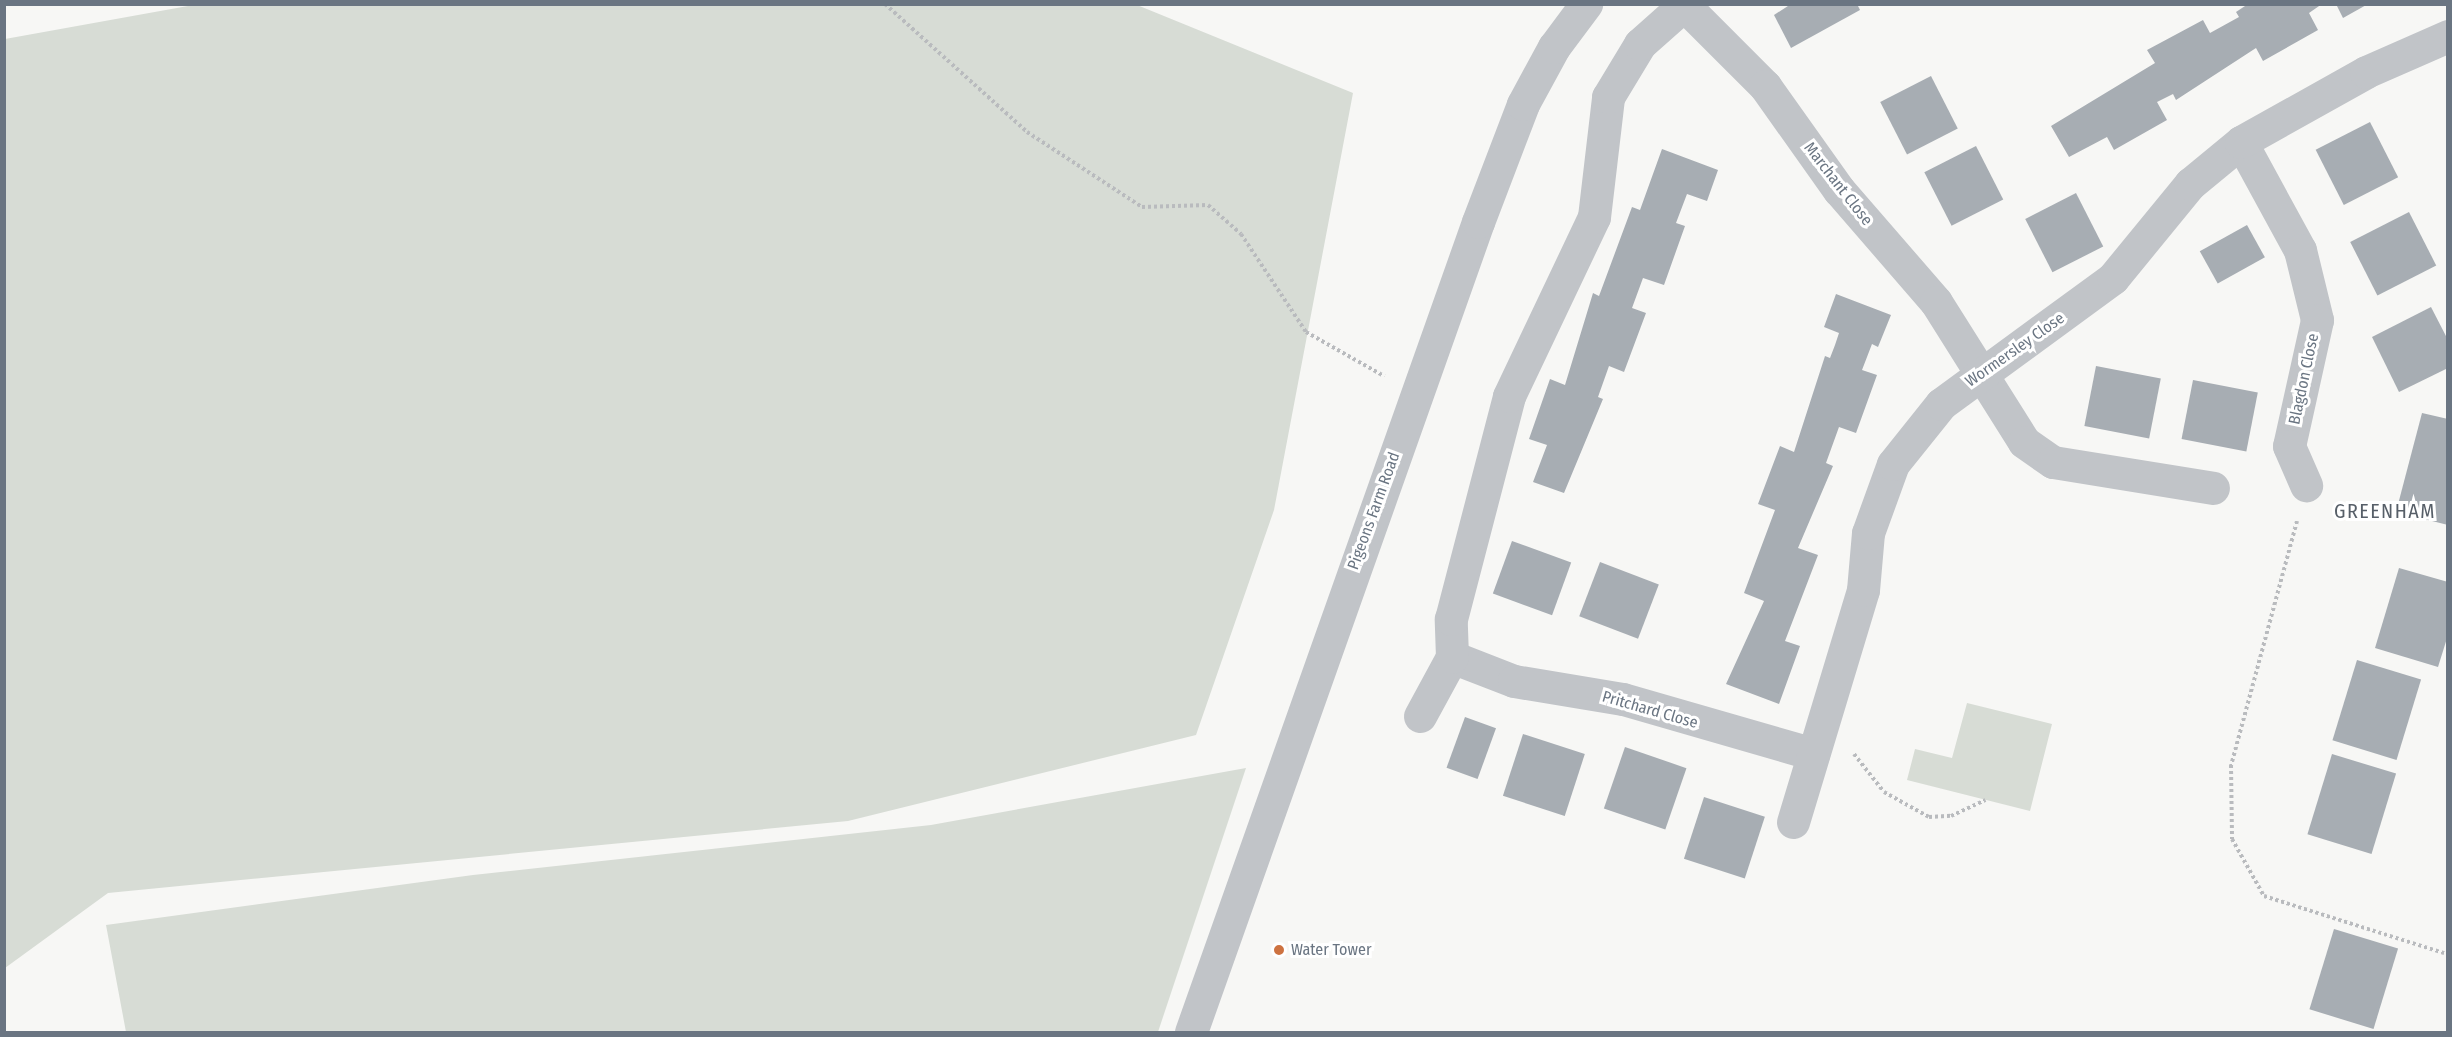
<!DOCTYPE html>
<html>
<head>
<meta charset="utf-8">
<style>
	body { margin:0 }
	#map { position:relative; width:2452px; height:1037px; overflow:hidden; background:#f7f7f5; font-family:"Fira Sans Condensed",sans-serif }
	div>[style] { position:absolute }
	.green>* { inset:0; background:#d7dcd5 }
	.building>* { inset:0; background:#a7adb3; transform-origin:0 0 }
	.path>* { height:4px; margin-top:-2px; transform-origin:0; background:repeating-linear-gradient(90deg,#b9bbbe 0 3px,transparent 0 6px) }
	.minor>* { height:33px; margin:-16.5px; padding:0 16.5px; transform-origin:16.5px; border-radius:16.5px; background:#c1c4c8 }
	.dots>* { width:16px; height:16px; translate:-50% -50%; box-sizing:border-box; border:3px solid #fff; border-radius:50% }
	span { translate:-50% -50%; white-space:nowrap; text-align:center; line-height:1.15; -webkit-text-stroke:6px #fff; paint-order:stroke }
	.street-label { font-size:16px; color:#6a7582 }
	.poi-label { font-size:16px; color:#6a7582 }
	.left { translate:0 -50%; text-align:left }
	.quarter-label { font-size:20px; color:#575f68; letter-spacing:1.5px }
	.frame { position:absolute; inset:0; border:6px solid #6a7582; pointer-events:none }
</style>
</head>
<body>
<div id="map">
	<div class="green">
		<div style="clip-path:polygon(199px 4px,1137px 5px,1353px 93px,1274px 510px,1196px 735px,848px 821px,108px 893px,5px 968px,5px 39px)"></div>
		<div style="clip-path:polygon(1967px 703px,2052px 724px,2030px 811px,1907px 780px,1915px 749px,1952px 758px)"></div>
		<div style="clip-path:polygon(1246px 768px,1158px 1032px,126px 1032px,106px 925px,473px 875px,931px 825px)"></div>
	</div>
	<div class="building">
		<div style="clip-path:polygon(1791px 4px,1857px 4px,1860px 10px,1791px 48px,1774px 15px)"></div>
		<div style="clip-path:polygon(2248px 4px,2322px 4px,2309px 13px,2318px 30px,2263px 61px,2256px 48px,2176px 100px,2173px 94px,2157px 102px,2167px 120px,2114px 150px,2107px 137px,2069px 157px,2051px 126px,2155px 63px,2147px 50px,2203px 20px,2210px 33px,2239px 17px,2236px 12px)"></div>
		<div style="clip-path:polygon(2336px 4px,2368px 4px,2343px 18px)"></div>
		<div style="left:1931px;top:76px;width:59px;height:57px;rotate:63deg"></div>
		<div style="left:2370px;top:122px;width:62px;height:61px;rotate:63deg"></div>
		<div style="left:1976px;top:146px;width:60px;height:58px;rotate:63deg"></div>
		<div style="clip-path:polygon(1662px 149px,1718px 170px,1707px 201px,1687px 194px,1676px 223px,1685px 226px,1664px 285px,1643px 278px,1632px 308px,1646px 313px,1624px 372px,1609px 366px,1598px 397px,1603px 399px,1564px 493px,1533px 482px,1547px 445px,1529px 439px,1550px 379px,1565px 385px,1593px 293px,1599px 296px,1632px 207px,1640px 210px)"></div>
		<div style="left:2076px;top:193px;width:60px;height:57px;rotate:63deg"></div>
		<div style="left:2409px;top:212px;width:60px;height:66px;rotate:63deg"></div>
		<div style="left:2247px;top:225px;width:37px;height:54px;rotate:61deg"></div>
		<div style="clip-path:polygon(1836px 294px,1891px 315px,1878px 347px,1872px 344px,1862px 370px,1877px 375px,1856px 433px,1839px 427px,1826px 463px,1833px 466px,1798px 548px,1818px 555px,1785px 641px,1800px 646px,1779px 704px,1726px 684px,1764px 601px,1744px 593px,1775px 510px,1758px 504px,1780px 446px,1794px 452px,1825px 356px,1830px 358px,1835px 345px,1839px 333px,1824px 327px)"></div>
		<div style="clip-path:polygon(2431px 307px,2448px 340px,2448px 368px,2399px 392px,2372px 337px)"></div>
		<div style="left:2096px;top:366px;width:66px;height:61px;rotate:11deg"></div>
		<div style="left:2193px;top:380px;width:66px;height:60px;rotate:11deg"></div>
		<div style="clip-path:polygon(2422px 413px,2448px 419px,2448px 525px,2396px 512px)"></div>
		<div style="left:1512px;top:541px;width:63px;height:56px;rotate:20deg"></div>
		<div style="left:1600px;top:562px;width:63px;height:58px;rotate:21deg"></div>
		<div style="clip-path:polygon(2399px 568px,2448px 582px,2448px 635px,2438px 667px,2375px 648px)"></div>
		<div style="left:2357px;top:660px;width:67px;height:84px;rotate:17deg"></div>
		<div style="left:1465px;top:717px;width:33px;height:54px;rotate:20deg"></div>
		<div style="left:1523px;top:734px;width:65px;height:65px;rotate:18deg"></div>
		<div style="left:1625px;top:747px;width:65px;height:65px;rotate:19deg"></div>
		<div style="left:2332px;top:754px;width:67px;height:84px;rotate:17deg"></div>
		<div style="left:1704px;top:797px;width:64px;height:65px;rotate:18deg"></div>
		<div style="left:2334px;top:929px;width:67px;height:84px;rotate:17deg"></div>
	</div>
	<div class="path">
		<div style="left:885px;top:4px;width:191px;rotate:42deg"></div>
		<div style="left:1027px;top:132px;width:137px;rotate:33.1deg"></div>
		<div style="left:1142px;top:207px;width:66px;rotate:-1.7deg"></div>
		<div style="left:1208px;top:205px;width:44px;rotate:41.3deg"></div>
		<div style="left:1241px;top:234px;width:118px;rotate:56.4deg"></div>
		<div style="left:1306px;top:332px;width:90px;rotate:29.4deg"></div>
		<div style="left:2297px;top:521px;width:253px;rotate:105.1deg"></div>
		<div style="left:2231px;top:765px;width:74px;rotate:89.2deg"></div>
		<div style="left:2232px;top:839px;width:65px;rotate:60.7deg"></div>
		<div style="left:2264px;top:896px;width:189px;rotate:17.6deg"></div>
		<div style="left:1854px;top:754px;width:48px;rotate:51.7deg"></div>
		<div style="left:1884px;top:792px;width:51px;rotate:29.1deg"></div>
		<div style="left:1929px;top:817px;width:22px;rotate:-3deg"></div>
		<div style="left:1951px;top:816px;width:38px;rotate:-25deg"></div>
	</div>
	<div class="minor">
		<div style="left:1684px;top:5px;width:115px;rotate:45deg"></div>
		<div style="left:1765px;top:86px;width:128px;rotate:54.6deg"></div>
		<div style="left:1839px;top:190px;width:148px;rotate:49.1deg"></div>
		<div style="left:1936px;top:302px;width:165px;rotate:57.8deg"></div>
		<div style="left:2024px;top:442px;width:35px;rotate:35deg"></div>
		<div style="left:2053px;top:462px;width:162px;rotate:9.2deg"></div>
		<div style="left:2241px;top:142px;width:123px;rotate:61.4deg"></div>
		<div style="left:2300px;top:250px;width:72px;rotate:76.3deg"></div>
		<div style="left:2317px;top:320px;width:129px;rotate:102.5deg"></div>
		<div style="left:2289px;top:446px;width:43px;rotate:66.4deg"></div>
		<div style="left:1452px;top:657px;width:66px;rotate:21.2deg"></div>
		<div style="left:1514px;top:681px;width:110px;rotate:9.4deg"></div>
		<div style="left:1623px;top:699px;width:198px;rotate:16.1deg"></div>
		<div style="left:1420px;top:716px;width:67px;rotate:-61.5deg"></div>
		<div style="left:1452px;top:657px;width:38px;rotate:-92deg"></div>
		<div style="left:1451px;top:619px;width:230px;rotate:-75.4deg"></div>
		<div style="left:1509px;top:396px;width:198px;rotate:-64.6deg"></div>
		<div style="left:1594px;top:217px;width:121px;rotate:-83.3deg"></div>
		<div style="left:1608px;top:97px;width:62px;rotate:-58.9deg"></div>
		<div style="left:1640px;top:44px;width:60px;rotate:-41.6deg"></div>
		<div style="left:1793px;top:822px;width:242px;rotate:-73.2deg"></div>
		<div style="left:1863px;top:590px;width:57px;rotate:-85deg"></div>
		<div style="left:1868px;top:533px;width:73px;rotate:-70.1deg"></div>
		<div style="left:1893px;top:464px;width:77px;rotate:-51.3deg"></div>
		<div style="left:1941px;top:404px;width:213px;rotate:-36.2deg"></div>
		<div style="left:2113px;top:278px;width:122px;rotate:-50.7deg"></div>
		<div style="left:2190px;top:184px;width:66px;rotate:-39.5deg"></div>
		<div style="left:2241px;top:142px;width:143px;rotate:-29.2deg"></div>
		<div style="left:2366px;top:72px;width:90px;rotate:-23.7deg"></div>
		<div style="left:1191px;top:1032px;width:859px;rotate:-70.49deg"></div>
		<div style="left:1478px;top:222px;width:126px;rotate:-69.1deg"></div>
		<div style="left:1523px;top:104px;width:65px;rotate:-61.5deg"></div>
		<div style="left:1554px;top:47px;width:54px;rotate:-53.3deg"></div>
	</div>
	<div class="dots">
		<div style="left:1279px;top:950px;background:#cd7240"></div>
	</div>
	<div class="street-label">
		<span style="left:1838px;top:184px;rotate:52deg">Marchant Close</span>
		<span style="left:2015px;top:350px;rotate:-35deg">Wormersley Close</span>
		<span style="left:2304px;top:379px;rotate:-78deg">Blagdon Close</span>
		<span style="left:1374px;top:511px;rotate:-70deg">Pigeons Farm Road</span>
		<span style="left:1650px;top:710px;rotate:16deg">Pritchard Close</span>
	</div>
	<div class="poi-label">
		<span class="left" style="left:1291px;top:950px">Water Tower</span>
	</div>
	<div class="quarter-label">
		<span style="left:2385px;top:511px">GREENHAM</span>
	</div>
	<div class="frame"></div>
</div>
</body>
</html>
